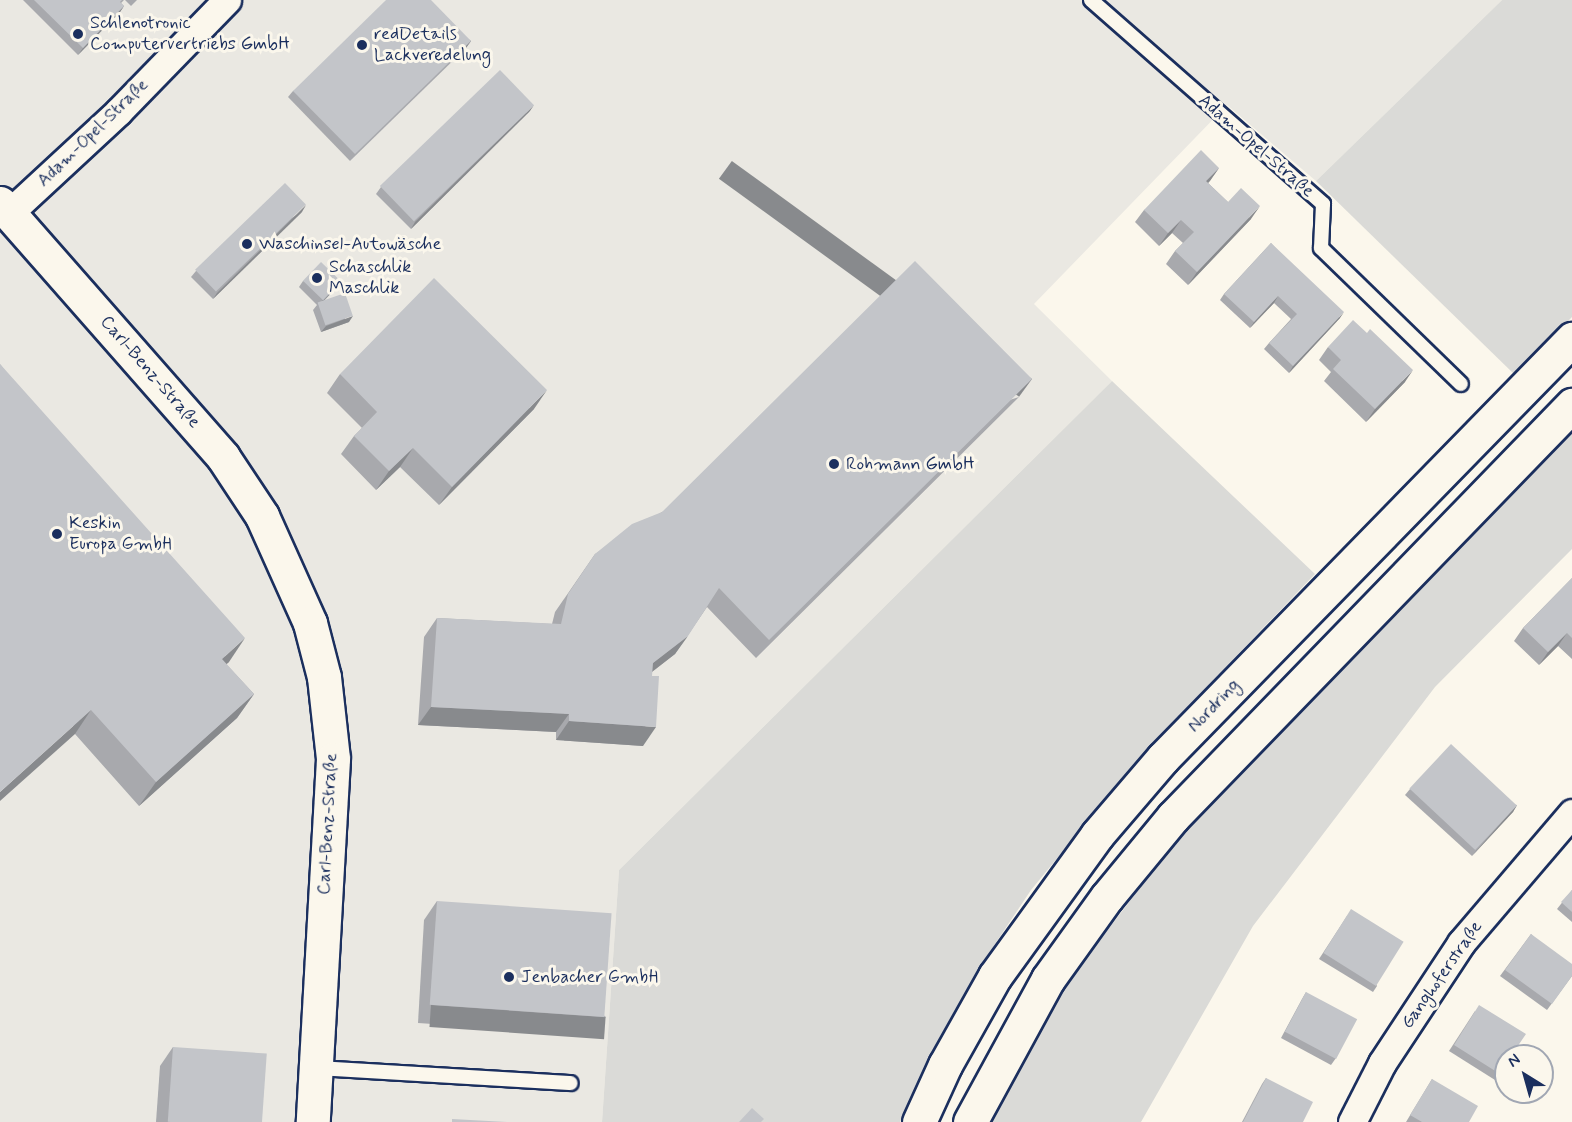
<!DOCTYPE html>
<html>
<head>
<meta charset="utf-8">
<style>
	body { margin:0 }
	#map { position:relative; width:1572px; height:1122px; overflow:hidden; background:#fbf7ec; font-family:Mynerve,sans-serif }
	div>[style] { position:absolute }
	.built>* { inset:0; background:#eae8e2 }
	.green>* { inset:0; background:#dadad7 }
	.roads { filter:drop-shadow(2px 0 #1b2f5e) drop-shadow(-2px 0 #1b2f5e) drop-shadow(0 2px #1b2f5e) drop-shadow(0 -2px #1b2f5e) }
	.lane>* { height:14px; margin:-7px; padding:0 7px; transform-origin:7px; border-radius:7px; background:#fbf7ec }
	.street>* { height:27px; margin:-13.5px; padding:0 13.5px; transform-origin:13.5px; border-radius:13.5px; background:#fbf7ec }
	.secondary>* { height:33px; margin:-16.5px; padding:0 16.5px; transform-origin:16.5px; border-radius:16.5px; background:#fbf7ec }
	.wall>* { inset:0; background:#a8a9ad }
	.shaded-wall>* { inset:0; background:#888a8d; transform-origin:0 0 }
	.building>* { inset:0; background:#c3c5c9; transform-origin:0 0 }
	.dots>* { width:16px; height:16px; translate:-50% -50%; box-sizing:border-box; border:3px solid #fbf7ec; border-radius:50% }
	span { translate:-50% -50%; white-space:nowrap; text-align:center; line-height:1.15; -webkit-text-stroke:6px #fbf7ec; paint-order:stroke }
	.poi-label { font-size:18px; color:#1b2f5e }
	.left { translate:0 -50%; text-align:left }
	.street-label { font-size:18px; color:#1b2f5e }
	.north { position:absolute; left:1494px; top:1044px; width:60px; height:60px; box-sizing:border-box; background:#fbf7ec; border:2px solid #a1a7b3; border-radius:50%; rotate:323deg; font-size:16px; font-weight:700; line-height:24px; text-align:center; color:#1b2f5e }
	.north::after { content:''; display:block; margin:auto; width:21px; height:27px; background:#1b2f5e; clip-path:polygon(50% 0,100% 100%,50% 72%,0 100%) }
</style>
</head>
<body>
<div id="map">
	<div class="built">
		<div style="clip-path:polygon(0 0,1502px 0,1316px 181px,1227px 105px,1034px 304px,1112px 381px,619px 870px,602px 1122px,0 1122px)"></div>
	</div>
	<div class="green">
		<div style="clip-path:polygon(1502px 0,1572px 0,1572px 317px,1515px 375px,1316px 181px)"></div>
		<div style="clip-path:polygon(1112px 381px,1315px 574px,1147px 749px,1031px 890px,979px 968px,931px 1053px,900px 1122px,602px 1122px,619px 870px)"></div>
		<div style="clip-path:polygon(1572px 432px,1572px 549px,1435px 687px,1253px 926px,1141px 1122px,990px 1122px,1063px 988px,1183px 832px)"></div>
	</div>
	<div class="roads">
		<div class="lane">
			<div style="left:1091px;top:0;width:309px;rotate:41.3deg"></div>
			<div style="left:1323px;top:204px;width:44px;rotate:92.6deg"></div>
			<div style="left:1321px;top:248px;width:195px;rotate:44.2deg"></div>
			<div style="left:316px;top:1068px;width:255px;rotate:3.4deg"></div>
		</div>
		<div class="street">
			<div style="left:9px;top:213px;width:150px;rotate:-42.8deg"></div>
			<div style="left:119px;top:111px;width:155px;rotate:-45.8deg"></div>
			<div style="left:1352px;top:1122px;width:66px;rotate:-63deg"></div>
			<div style="left:1382px;top:1063px;width:144px;rotate:-56.6deg"></div>
			<div style="left:1461px;top:943px;width:171px;rotate:-49.5deg"></div>
		</div>
		<div class="secondary">
			<div style="left:0;top:203px;width:338px;rotate:48.7deg"></div>
			<div style="left:223px;top:457px;width:71px;rotate:56.5deg"></div>
			<div style="left:262px;top:516px;width:117px;rotate:65.8deg"></div>
			<div style="left:310px;top:623px;width:56px;rotate:75.5deg"></div>
			<div style="left:324px;top:677px;width:82px;rotate:83.7deg"></div>
			<div style="left:333px;top:759px;width:364px;rotate:93.2deg"></div>
			<div style="left:919px;top:1122px;width:63px;rotate:-65.5deg"></div>
			<div style="left:945px;top:1065px;width:102px;rotate:-60.7deg"></div>
			<div style="left:995px;top:976px;width:174px;rotate:-54.1deg"></div>
			<div style="left:1097px;top:835px;width:101px;rotate:-49.4deg"></div>
			<div style="left:1163px;top:758px;width:586px;rotate:-45.69deg"></div>
			<div style="left:970px;top:1122px;width:163px;rotate:-61.4deg"></div>
			<div style="left:1048px;top:979px;width:101px;rotate:-54.3deg"></div>
			<div style="left:1107px;top:897px;width:104px;rotate:-50.5deg"></div>
			<div style="left:1173px;top:817px;width:574px;rotate:-45.92deg"></div>
		</div>
	</div>
	<div class="wall">
		<div style="clip-path:polygon(23px 0,124px 0,121px 3px,124px 6px,120px 12px,78px 55px)"></div>
		<div style="clip-path:polygon(125px 0,137px 0,131px 6px)"></div>
		<div style="clip-path:polygon(471px 41px,466px 48px,350px 161px,288px 97px,293px 91px)"></div>
		<div style="clip-path:polygon(530px 111px,411px 229px,376px 194px,381px 187px)"></div>
		<div style="clip-path:polygon(1219px 168px,1208px 183px,1228px 202px,1251px 219px,1188px 285px,1166px 264px,1175px 251px,1183px 243px,1172px 233px,1159px 246px,1135px 222px,1144px 210px)"></div>
		<div style="clip-path:polygon(302px 212px,213px 299px,191px 277px,196px 271px)"></div>
		<div style="clip-path:polygon(1271px 243px,1340px 318px,1289px 373px,1264px 349px,1269px 343px,1291px 319px,1274px 303px,1250px 328px,1220px 300px,1224px 294px)"></div>
		<div style="clip-path:polygon(303px 281px,336px 288px,324px 301px,349px 322px,321px 332px,313px 310px,317px 305px,299px 287px)"></div>
		<div style="clip-path:polygon(1328px 347px,1405px 382px,1366px 422px,1324px 381px,1331px 372px,1319px 360px)"></div>
		<div style="clip-path:polygon(0 364px,229px 662px,226px 664px,254px 694px,237px 718px,139px 806px,75px 734px)"></div>
		<div style="clip-path:polygon(340px 374px,534px 409px,439px 505px,400px 467px,376px 490px,341px 454px,354px 436px,362px 428px,327px 393px)"></div>
		<div style="clip-path:polygon(1019px 397px,756px 658px,707px 607px,675px 654px,652px 672px,643px 746px,556px 740px,556px 732px,418px 725px,424px 637px,437px 618px,552px 624px,555px 612px,595px 554px,662px 512px)"></div>
		<div style="clip-path:polygon(1572px 578px,1572px 659px,1558px 646px,1539px 665px,1514px 641px,1523px 628px)"></div>
		<div style="clip-path:polygon(1410px 789px,1517px 805px,1513px 812px,1472px 856px,1405px 795px)"></div>
		<div style="clip-path:polygon(1572px 890px,1572px 922px,1557px 909px)"></div>
		<div style="clip-path:polygon(437px 901px,606px 1017px,593px 1035px,418px 1023px,424px 920px)"></div>
		<div style="clip-path:polygon(1347px 916px,1377px 986px,1373px 992px,1319px 959px)"></div>
		<div style="clip-path:polygon(1531px 934px,1572px 976px,1547px 1010px,1500px 976px)"></div>
		<div style="clip-path:polygon(1306px 992px,1336px 1058px,1331px 1065px,1281px 1038px,1302px 999px)"></div>
		<div style="clip-path:polygon(1475px 1011px,1506px 1064px,1495px 1080px,1449px 1051px)"></div>
		<div style="clip-path:polygon(173px 1047px,262px 1122px,156px 1122px,160px 1066px)"></div>
		<div style="clip-path:polygon(1266px 1078px,1303px 1122px,1242px 1122px,1262px 1084px)"></div>
		<div style="clip-path:polygon(1432px 1079px,1469px 1122px,1406px 1122px)"></div>
	</div>
	<div class="shaded-wall">
		<div style="clip-path:polygon(124px 6px,120px 12px,78px 55px,83px 48px)"></div>
		<div style="left:471px;top:41px;width:9px;height:162px;rotate:126deg"></div>
		<div style="clip-path:polygon(534px 105px,530px 111px,411px 229px,415px 222px)"></div>
		<div style="clip-path:polygon(1219px 168px,1210px 181px,1197px 194px,1206px 181px)"></div>
		<div style="clip-path:polygon(306px 205px,302px 212px,213px 299px,217px 293px)"></div>
		<div style="clip-path:polygon(1260px 206px,1251px 219px,1188px 285px,1197px 272px)"></div>
		<div style="clip-path:polygon(1181px 220px,1172px 233px,1159px 246px,1168px 233px)"></div>
		<div style="clip-path:polygon(341px 281px,336px 288px,318px 306px,323px 300px)"></div>
		<div style="clip-path:polygon(1278px 296px,1274px 303px,1250px 328px,1254px 322px)"></div>
		<div style="clip-path:polygon(1344px 312px,1340px 318px,1289px 373px,1293px 366px)"></div>
		<div style="clip-path:polygon(353px 316px,349px 322px,321px 332px,326px 326px)"></div>
		<div style="clip-path:polygon(1413px 370px,1405px 382px,1366px 422px,1375px 409px)"></div>
		<div style="left:1032px;top:379px;width:22px;height:371px;rotate:126deg"></div>
		<div style="clip-path:polygon(547px 390px,534px 409px,439px 505px,452px 487px)"></div>
		<div style="clip-path:polygon(413px 448px,400px 467px,376px 490px,389px 471px)"></div>
		<div style="clip-path:polygon(1567px 633px,1558px 646px,1539px 665px,1548px 652px)"></div>
		<div style="clip-path:polygon(688px 636px,675px 654px,640px 681px,653px 663px)"></div>
		<div style="clip-path:polygon(245px 638px,229px 662px,206px 682px,222px 659px)"></div>
		<div style="clip-path:polygon(254px 694px,237px 718px,139px 806px,156px 782px)"></div>
		<div style="clip-path:polygon(431px 707px,569px 714px,556px 732px,418px 725px)"></div>
		<div style="clip-path:polygon(91px 710px,75px 734px,0 801px,0 792px)"></div>
		<div style="clip-path:polygon(569px 721px,656px 727px,643px 746px,556px 740px)"></div>
		<div style="clip-path:polygon(1517px 805px,1513px 812px,1472px 856px,1477px 850px)"></div>
		<div style="left:431px;top:1005px;width:175px;height:22px;rotate:4deg"></div>
	</div>
	<div class="building">
		<div style="clip-path:polygon(34px 0,122px 0,120px 2px,124px 6px,83px 48px)"></div>
		<div style="clip-path:polygon(386px 0,431px 0,471px 41px,355px 154px,293px 91px)"></div>
		<div style="left:500px;top:70px;width:49px;height:167px;rotate:46deg"></div>
		<div style="clip-path:polygon(1201px 150px,1219px 168px,1206px 181px,1228px 202px,1241px 188px,1260px 206px,1197px 272px,1175px 251px,1194px 232px,1181px 220px,1168px 233px,1144px 210px)"></div>
		<div style="left:285px;top:183px;width:30px;height:125px;rotate:46deg"></div>
		<div style="clip-path:polygon(1271px 243px,1344px 312px,1293px 366px,1269px 343px,1297px 314px,1278px 296px,1254px 322px,1224px 294px)"></div>
		<div style="clip-path:polygon(915px 261px,1032px 379px,769px 640px,719px 588px,688px 636px,653px 663px,652px 676px,659px 676px,656px 727px,569px 721px,569px 714px,431px 707px,437px 618px,561px 624px,568px 594px,595px 554px,632px 524px,662px 512px)"></div>
		<div style="left:321px;top:262px;width:28px;height:26px;rotate:44deg"></div>
		<div style="clip-path:polygon(434px 278px,547px 390px,452px 487px,413px 448px,389px 471px,354px 436px,377px 412px,340px 374px)"></div>
		<div style="left:345px;top:293px;width:24px;height:29px;rotate:71deg"></div>
		<div style="clip-path:polygon(1353px 320px,1367px 333px,1370px 329px,1413px 370px,1375px 409px,1333px 369px,1341px 360px,1328px 347px)"></div>
		<div style="clip-path:polygon(0 364px,245px 638px,222px 659px,254px 694px,156px 782px,91px 710px,0 792px)"></div>
		<div style="clip-path:polygon(1572px 578px,1572px 638px,1567px 633px,1548px 652px,1523px 628px)"></div>
		<div style="left:1451px;top:744px;width:90px;height:61px;rotate:43deg"></div>
		<div style="clip-path:polygon(1572px 890px,1572px 912px,1561px 902px)"></div>
		<div style="left:437px;top:901px;width:175px;height:104px;rotate:4deg"></div>
		<div style="left:1351px;top:909px;width:62px;height:52px;rotate:32deg"></div>
		<div style="clip-path:polygon(1531px 934px,1572px 964px,1572px 976px,1552px 1004px,1505px 970px)"></div>
		<div style="left:1306px;top:992px;width:58px;height:45px;rotate:28deg"></div>
		<div style="clip-path:polygon(1479px 1005px,1526px 1034px,1511px 1056px,1506px 1056px,1506px 1064px,1500px 1074px,1454px 1045px)"></div>
		<div style="left:173px;top:1047px;width:94px;height:75px;rotate:4deg"></div>
		<div style="clip-path:polygon(1266px 1078px,1313px 1102px,1303px 1122px,1243px 1122px)"></div>
		<div style="clip-path:polygon(1432px 1079px,1478px 1106px,1469px 1122px,1422px 1122px,1410px 1115px)"></div>
		<div style="clip-path:polygon(752px 1108px,764px 1119px,761px 1122px,739px 1122px)"></div>
		<div style="clip-path:polygon(452px 1119px,507px 1122px,452px 1122px)"></div>
	</div>
	<div class="dots">
		<div style="left:78px;top:34px;background:#1b2f5e"></div>
		<div style="left:362px;top:45px;background:#1b2f5e"></div>
		<div style="left:247px;top:244px;background:#1b2f5e"></div>
		<div style="left:317px;top:278px;background:#1b2f5e"></div>
		<div style="left:834px;top:464px;background:#1b2f5e"></div>
		<div style="left:57px;top:534px;background:#1b2f5e"></div>
		<div style="left:509px;top:977px;background:#1b2f5e"></div>
	</div>
	<div class="poi-label">
		<span class="left" style="left:90px;top:34px">Schlenotronic<br>Computervertriebs GmbH</span>
		<span class="left" style="left:374px;top:45px">redDetails<br>Lackveredelung</span>
		<span class="left" style="left:259px;top:244px">Waschinsel-Autowäsche</span>
		<span class="left" style="left:329px;top:278px">Schaschlik<br>Maschlik</span>
		<span class="left" style="left:846px;top:464px">Rohmann GmbH</span>
		<span class="left" style="left:69px;top:534px">Keskin<br>Europa GmbH</span>
		<span class="left" style="left:521px;top:977px">Jenbacher GmbH</span>
	</div>
	<div class="street-label">
		<span style="left:93px;top:133px;rotate:-44deg">Adam-Opel-Straße</span>
		<span style="left:1256px;top:146px;rotate:41deg">Adam-Opel-Straße</span>
		<span style="left:150px;top:372px;rotate:49deg">Carl-Benz-Straße</span>
		<span style="left:1214px;top:706px;rotate:-46deg">Nordring</span>
		<span style="left:328px;top:824px;rotate:-87deg">Carl-Benz-Straße</span>
		<span style="left:1442px;top:975px;rotate:-55deg">Ganghoferstraße</span>
	</div>
	<div class="north">N</div>
</div>
</body>
</html>
